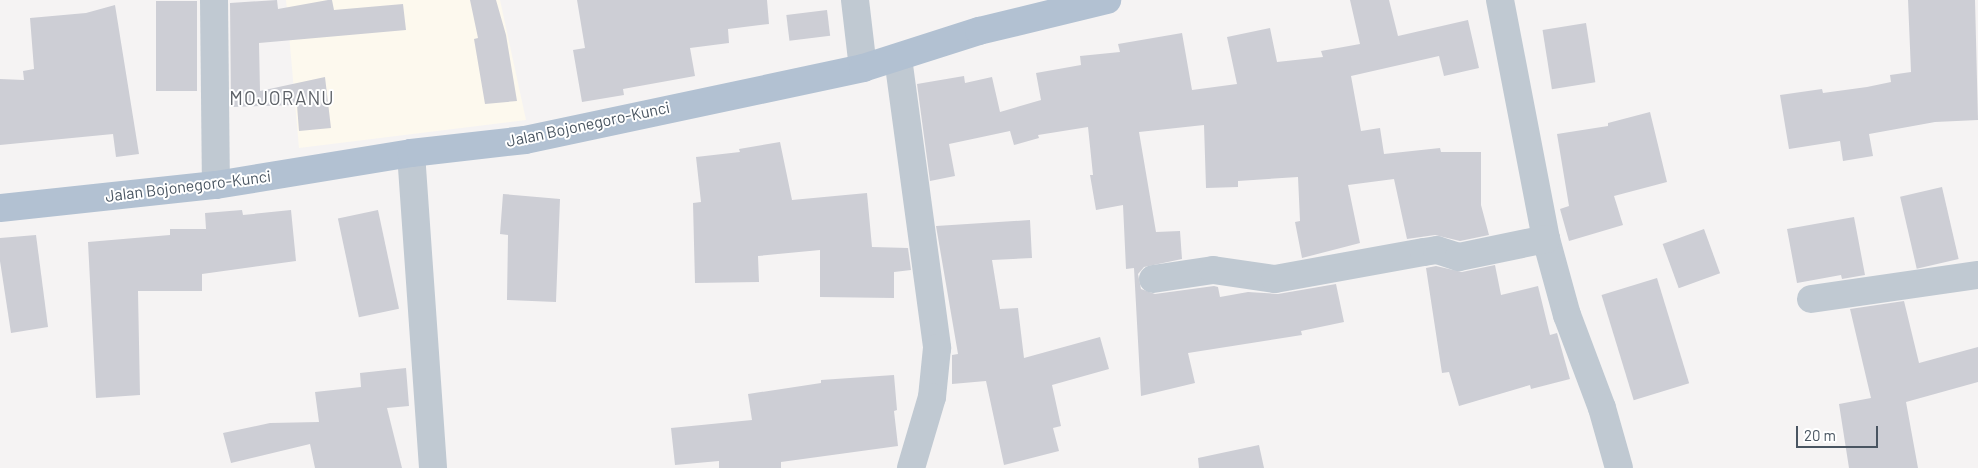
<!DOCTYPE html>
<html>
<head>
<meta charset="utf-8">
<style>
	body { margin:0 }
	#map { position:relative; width:1978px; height:468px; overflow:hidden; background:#f5f3f3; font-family:Barlow,sans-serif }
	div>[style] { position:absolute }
	.commercial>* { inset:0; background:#fdf9ee }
	.building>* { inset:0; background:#cdced5; transform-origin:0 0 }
	.minor>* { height:28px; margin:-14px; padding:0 14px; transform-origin:14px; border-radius:14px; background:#c0c9d2 }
	.major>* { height:28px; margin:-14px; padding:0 14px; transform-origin:14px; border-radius:14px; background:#b2c1d2 }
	span { translate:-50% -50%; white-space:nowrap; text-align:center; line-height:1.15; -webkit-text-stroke:4px #fff; paint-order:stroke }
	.street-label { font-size:16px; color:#495561 }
	.quarter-label { font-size:19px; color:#5e6268; letter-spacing:1px }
	.scale { position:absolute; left:1796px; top:426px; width:82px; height:22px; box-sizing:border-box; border:2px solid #495561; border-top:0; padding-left:6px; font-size:15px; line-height:18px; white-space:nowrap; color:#495561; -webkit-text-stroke:4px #fff; paint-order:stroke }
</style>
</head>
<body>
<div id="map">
	<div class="commercial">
		<div style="clip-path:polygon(286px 0,500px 0,526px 120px,299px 148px)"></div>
	</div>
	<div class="building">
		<div style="clip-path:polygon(277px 0,278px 9px,328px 0,332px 0,334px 10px,403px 4px,406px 30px,259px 43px,260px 91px,325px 77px,331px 128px,299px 131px,297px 105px,231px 107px,230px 3px)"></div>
		<div style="clip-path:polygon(470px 0,496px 0,506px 35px,517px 101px,485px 104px,474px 39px,478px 38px)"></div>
		<div style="clip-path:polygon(577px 0,767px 0,769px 24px,728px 29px,729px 43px,690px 48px,695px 76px,623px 89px,624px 95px,582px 102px,573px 50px,585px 48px)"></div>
		<div style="clip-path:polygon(1350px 0,1389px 0,1398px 36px,1468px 20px,1479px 68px,1444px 76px,1439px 56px,1351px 76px,1361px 131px,1380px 128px,1384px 154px,1440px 148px,1441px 152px,1481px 152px,1481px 205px,1489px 235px,1460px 241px,1435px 235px,1407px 239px,1394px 179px,1348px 185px,1360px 243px,1302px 258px,1295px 222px,1300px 221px,1298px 177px,1238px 181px,1238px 187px,1206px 188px,1204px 125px,1139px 132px,1156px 232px,1180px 231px,1182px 259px,1144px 267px,1138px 274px,1141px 289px,1155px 294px,1214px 286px,1218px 287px,1220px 297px,1248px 292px,1278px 294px,1336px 284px,1344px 322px,1301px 331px,1302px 335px,1188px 353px,1195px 383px,1141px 396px,1134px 268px,1126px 269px,1123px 205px,1096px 210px,1090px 175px,1093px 175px,1088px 127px,1038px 135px,1039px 138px,1014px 145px,1010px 131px,949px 144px,955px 176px,930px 181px,917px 84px,964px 76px,965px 83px,992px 77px,1000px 112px,1041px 100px,1036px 73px,1081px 65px,1080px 56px,1120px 52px,1118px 44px,1182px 33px,1192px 90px,1237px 84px,1227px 37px,1270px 28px,1277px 62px,1323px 57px,1321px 51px,1360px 44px)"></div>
		<div style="clip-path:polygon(1908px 0,1975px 0,1978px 120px,1935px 122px,1869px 134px,1873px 156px,1843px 161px,1840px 141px,1789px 149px,1780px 95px,1822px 89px,1823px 93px,1867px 87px,1891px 82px,1890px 75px,1911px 72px)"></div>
		<div style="left:156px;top:1px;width:41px;height:90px"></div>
		<div style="clip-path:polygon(115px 5px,139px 154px,116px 157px,113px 134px,0 145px,0 79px,24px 80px,23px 71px,34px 69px,30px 18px,86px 13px)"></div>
		<div style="left:827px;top:10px;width:26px;height:41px;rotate:83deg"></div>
		<div style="left:1586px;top:23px;width:60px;height:44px;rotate:81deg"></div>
		<div style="clip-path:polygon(1650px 112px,1667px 182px,1614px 196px,1623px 225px,1569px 241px,1560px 209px,1569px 206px,1557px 134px,1608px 126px,1608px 123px)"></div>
		<div style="clip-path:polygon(780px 142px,792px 200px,867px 193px,872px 247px,908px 248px,911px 270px,894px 272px,894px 298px,820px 297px,820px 250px,758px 256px,759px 282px,695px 283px,693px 203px,701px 202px,696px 157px,740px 152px,739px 149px)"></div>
		<div style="left:1942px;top:187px;width:74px;height:43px;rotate:77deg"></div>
		<div style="clip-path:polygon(503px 194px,560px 199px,556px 302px,507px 300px,508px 235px,500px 234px)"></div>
		<div style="clip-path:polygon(242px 210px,243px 215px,291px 210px,296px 261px,202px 274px,202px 291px,138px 291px,140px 395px,96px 398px,88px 242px,170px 235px,170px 229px,206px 229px,205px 213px)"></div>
		<div style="left:378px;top:210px;width:101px;height:41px;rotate:78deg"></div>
		<div style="clip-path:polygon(1854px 217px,1865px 275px,1842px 279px,1841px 275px,1797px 283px,1787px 229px)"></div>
		<div style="clip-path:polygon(1030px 220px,1032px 258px,992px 260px,1000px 309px,1018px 308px,1024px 358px,1100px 337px,1109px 369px,1052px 385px,1061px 426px,1053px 428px,1059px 451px,1004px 465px,986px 381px,952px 384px,952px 355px,958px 354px,936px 226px)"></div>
		<div style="left:1704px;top:229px;width:47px;height:44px;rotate:70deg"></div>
		<div style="clip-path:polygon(36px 235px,48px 327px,11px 333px,0 261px,0 238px)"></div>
		<div style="clip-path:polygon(1495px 265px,1501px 295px,1538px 286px,1550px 335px,1557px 333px,1570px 379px,1531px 389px,1530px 385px,1459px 406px,1449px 372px,1442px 373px,1426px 268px,1436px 266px,1462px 272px)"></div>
		<div style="left:1657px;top:278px;width:110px;height:58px;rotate:73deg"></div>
		<div style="clip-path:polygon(1904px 301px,1919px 363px,1978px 347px,1978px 382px,1906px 402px,1918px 468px,1849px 468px,1839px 404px,1871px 398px,1850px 309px)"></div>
		<div style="clip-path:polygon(406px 368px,409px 406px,387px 408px,402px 468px,315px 468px,310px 444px,231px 463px,223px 433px,270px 423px,319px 422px,315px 392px,361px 387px,360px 373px)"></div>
		<div style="clip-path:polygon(894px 375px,897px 410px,894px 411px,898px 446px,781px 462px,781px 468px,719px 468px,719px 461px,675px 465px,671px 428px,752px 420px,748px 394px,821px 383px,821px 380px)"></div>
		<div style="clip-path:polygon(1259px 445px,1264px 468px,1199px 468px,1198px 458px)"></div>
	</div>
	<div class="minor">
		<div style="left:214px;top:0;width:185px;rotate:89.4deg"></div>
		<div style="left:855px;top:0;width:68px;rotate:83.3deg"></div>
		<div style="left:1500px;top:0;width:243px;rotate:79.1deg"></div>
		<div style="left:1546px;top:239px;width:79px;rotate:74.6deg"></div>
		<div style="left:1567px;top:315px;width:99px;rotate:69.4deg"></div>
		<div style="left:1602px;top:408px;width:62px;rotate:74.2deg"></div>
		<div style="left:898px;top:58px;width:293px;rotate:82.3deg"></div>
		<div style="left:937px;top:348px;width:49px;rotate:95.8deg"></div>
		<div style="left:932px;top:397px;width:74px;rotate:106.5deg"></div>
		<div style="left:411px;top:153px;width:316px;rotate:86deg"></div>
		<div style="left:1153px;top:279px;width:61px;rotate:-8.5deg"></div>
		<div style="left:1213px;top:270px;width:63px;rotate:8.3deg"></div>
		<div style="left:1275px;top:279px;width:151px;rotate:-10.3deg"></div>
		<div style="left:1424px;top:252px;width:13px;rotate:-9deg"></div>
		<div style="left:1437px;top:250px;width:23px;rotate:18deg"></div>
		<div style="left:1459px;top:257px;width:89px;rotate:-11.7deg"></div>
		<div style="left:1811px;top:299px;width:169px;rotate:-8.2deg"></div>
	</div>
	<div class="major">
		<div style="left:0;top:208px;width:217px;rotate:-6.1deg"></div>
		<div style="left:216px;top:185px;width:198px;rotate:-9.3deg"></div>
		<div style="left:411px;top:153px;width:115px;rotate:-6.5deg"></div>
		<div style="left:525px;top:140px;width:346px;rotate:-12deg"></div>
		<div style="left:863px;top:68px;width:122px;rotate:-17.7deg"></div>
		<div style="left:979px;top:31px;width:132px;rotate:-13.6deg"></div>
	</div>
	<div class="street-label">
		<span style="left:588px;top:124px;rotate:-12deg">Jalan Bojonegoro-Kunci</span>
		<span style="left:188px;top:186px;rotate:-7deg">Jalan Bojonegoro-Kunci</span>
	</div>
	<div class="quarter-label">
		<span style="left:282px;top:98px">MOJORANU</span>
	</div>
	<div class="scale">20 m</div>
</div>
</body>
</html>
